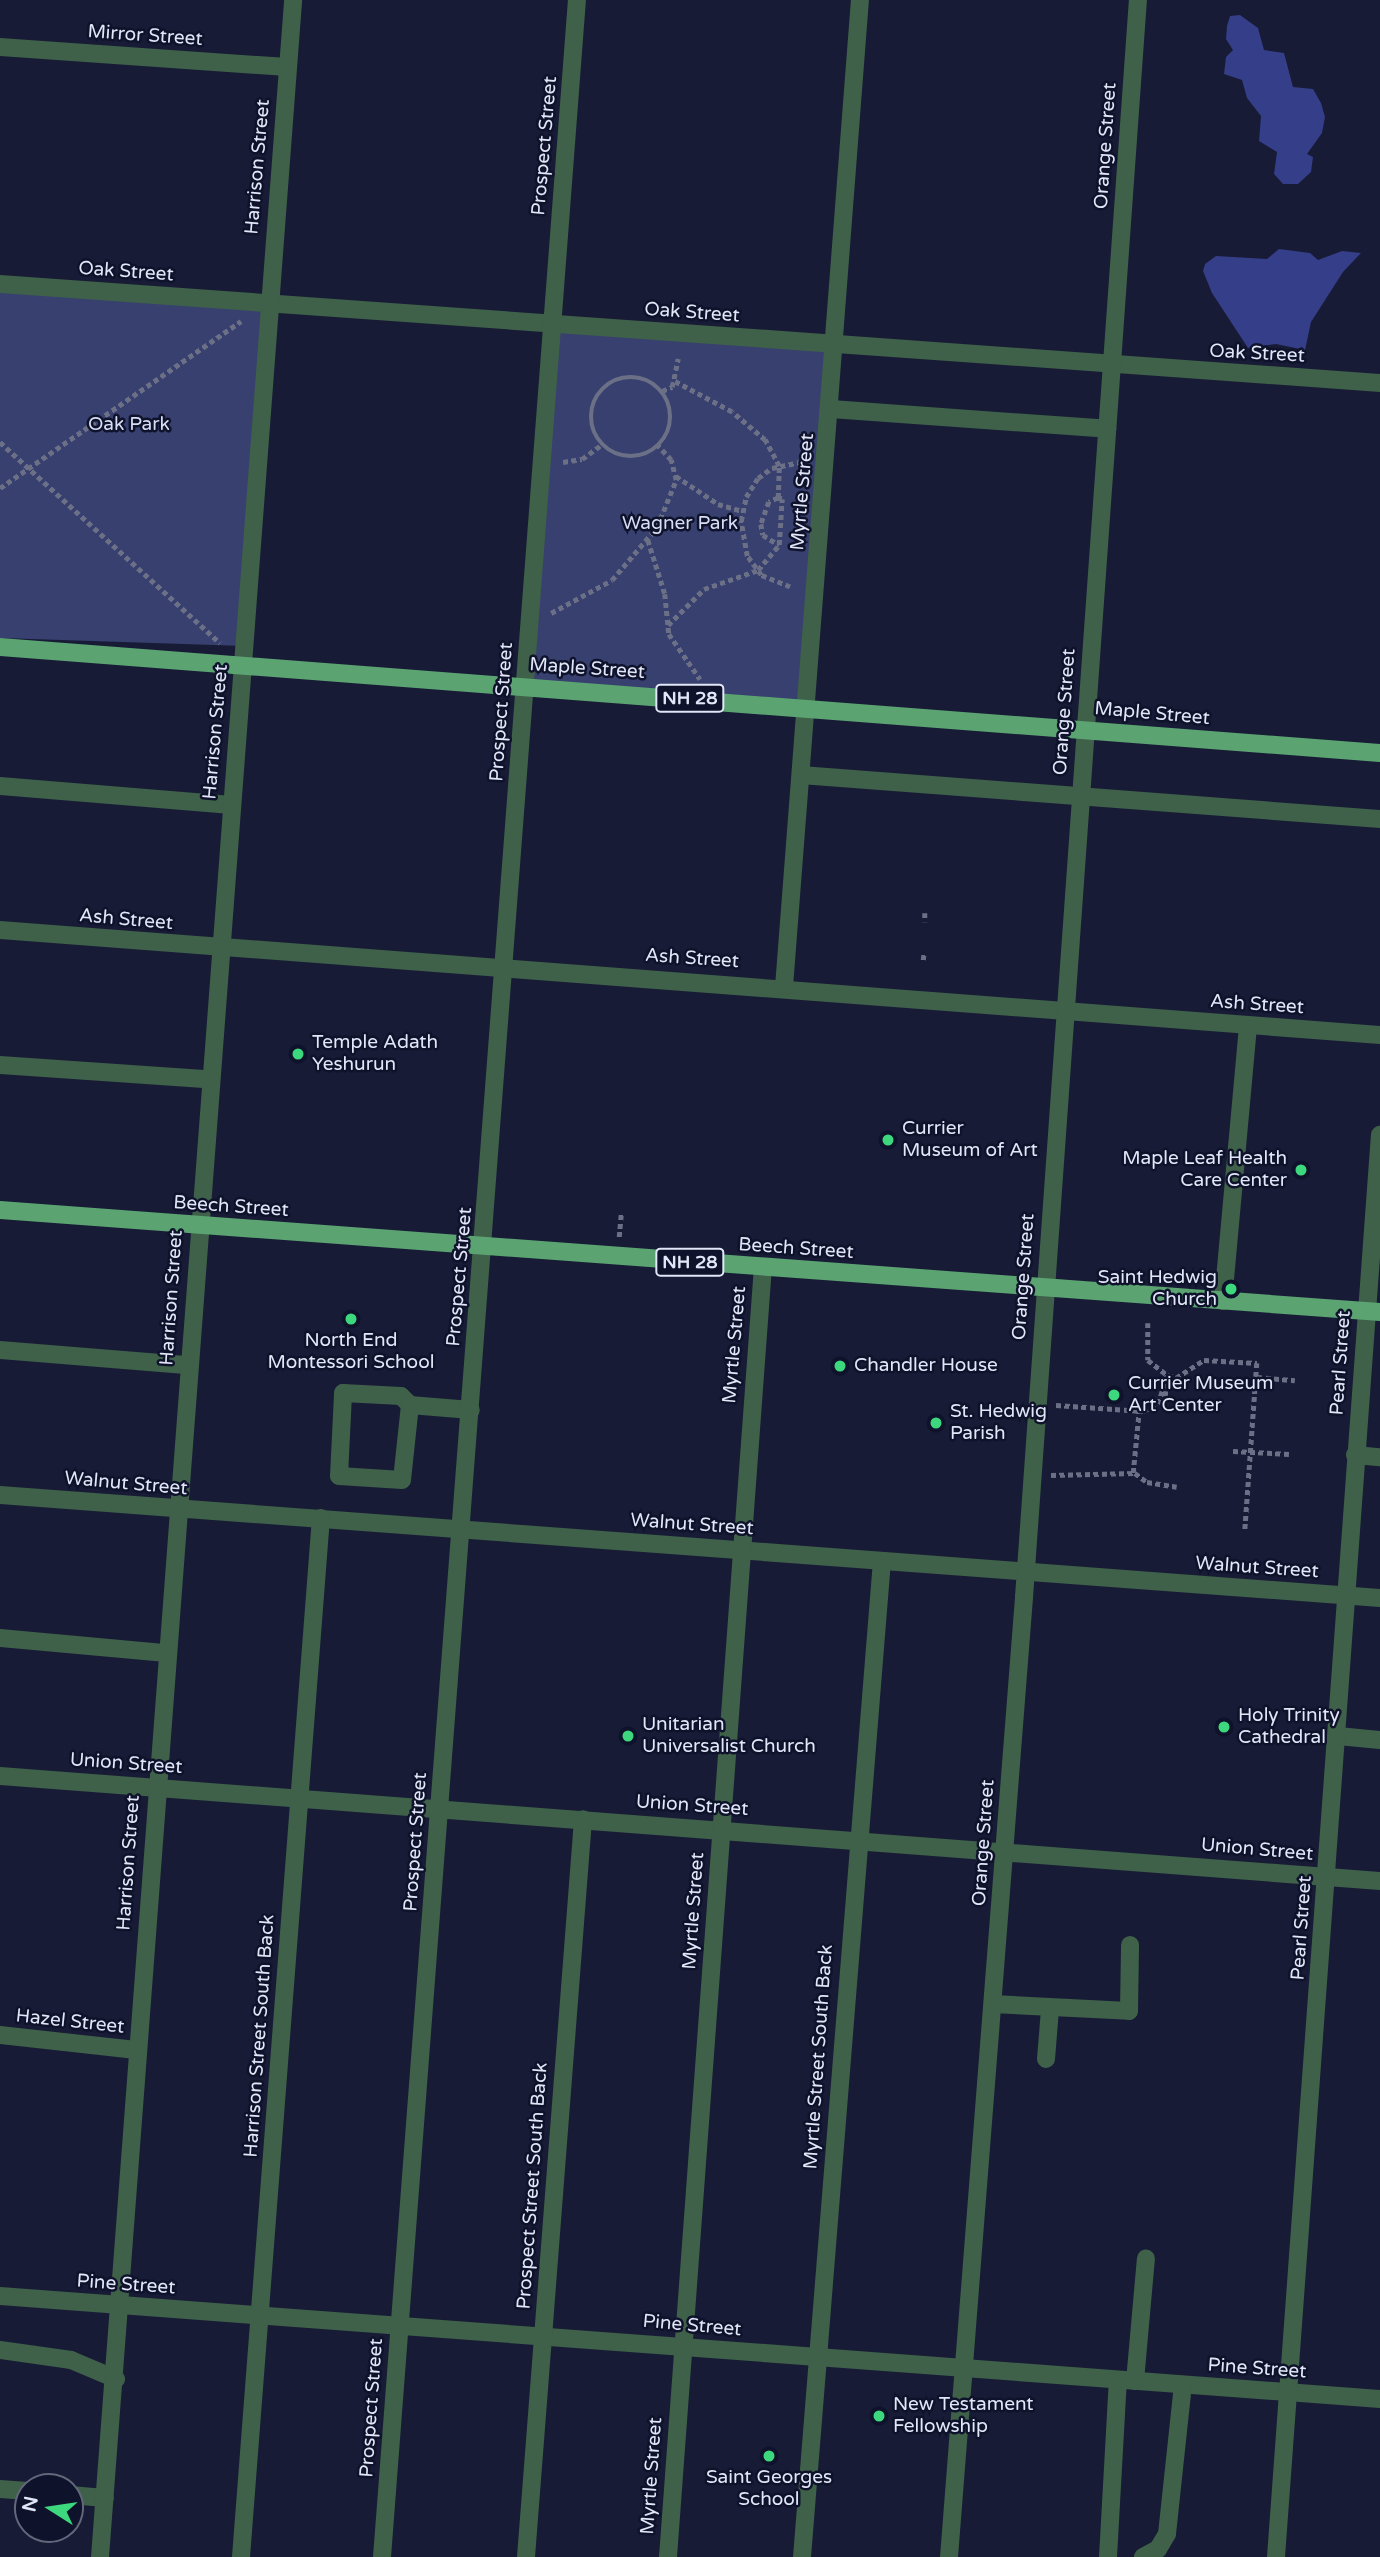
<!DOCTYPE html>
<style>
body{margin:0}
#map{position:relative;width:1380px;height:2557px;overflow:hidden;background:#171b35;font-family:"Varela Round",sans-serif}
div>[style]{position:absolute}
.green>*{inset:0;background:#37406e}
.forest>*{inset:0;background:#353e88}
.path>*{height:4.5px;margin-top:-2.25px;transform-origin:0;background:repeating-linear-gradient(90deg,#6c7087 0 5px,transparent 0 8.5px)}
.path>.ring{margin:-2.25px;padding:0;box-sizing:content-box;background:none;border:4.5px solid #6c7087;border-radius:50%}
.minor>*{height:18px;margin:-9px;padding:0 9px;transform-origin:9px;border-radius:9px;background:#3f6049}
.major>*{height:18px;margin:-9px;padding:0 9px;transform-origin:9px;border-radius:9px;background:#5ba472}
.dots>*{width:19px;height:19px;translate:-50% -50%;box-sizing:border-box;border:4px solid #0e122a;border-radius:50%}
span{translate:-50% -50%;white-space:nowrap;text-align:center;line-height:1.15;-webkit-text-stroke:5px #0e122a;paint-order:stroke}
.shield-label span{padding:2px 5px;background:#0e122a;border:2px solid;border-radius:5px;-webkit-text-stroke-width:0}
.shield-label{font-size:18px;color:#e1e6f8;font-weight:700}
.street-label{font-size:19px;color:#e1e6f8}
.park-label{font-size:19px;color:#d7ddf3}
.poi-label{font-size:19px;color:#e1e6f8}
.left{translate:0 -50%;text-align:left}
.right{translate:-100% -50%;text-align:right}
.north{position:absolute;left:14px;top:2473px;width:70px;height:70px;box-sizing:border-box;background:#0e122a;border:2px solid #62677c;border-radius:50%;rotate:282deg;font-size:19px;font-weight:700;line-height:28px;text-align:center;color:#e1e6f8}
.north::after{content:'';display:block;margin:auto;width:24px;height:32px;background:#3dd77e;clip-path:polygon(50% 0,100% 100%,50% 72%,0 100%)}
</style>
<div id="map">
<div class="green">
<i style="clip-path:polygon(0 284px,266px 304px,244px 646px,0 638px)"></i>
<i style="clip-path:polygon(552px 324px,836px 345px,806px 707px,525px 685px)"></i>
</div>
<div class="forest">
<i style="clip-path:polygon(1240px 15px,1258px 28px,1264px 50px,1284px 53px,1293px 87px,1313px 89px,1321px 103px,1325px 117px,1322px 133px,1307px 154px,1313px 157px,1311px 172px,1298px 184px,1283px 184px,1274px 174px,1277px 152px,1259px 141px,1261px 116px,1247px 98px,1242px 80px,1224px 74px,1226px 57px,1233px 50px,1226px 39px,1227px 26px,1230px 16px)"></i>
<i style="clip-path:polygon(1279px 249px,1310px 253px,1318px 260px,1342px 251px,1361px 253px,1343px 272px,1311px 322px,1305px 350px,1276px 344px,1248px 348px,1212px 293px,1203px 271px,1205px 264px,1216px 256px,1267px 259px)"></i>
</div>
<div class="path">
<i class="ring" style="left:591px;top:377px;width:75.5px;height:75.5px"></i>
<i style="left:662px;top:391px;width:11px;rotate:-22deg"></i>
<i style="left:672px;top:387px;width:29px;rotate:-78deg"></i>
<i style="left:0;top:442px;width:298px;rotate:42.4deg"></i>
<i style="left:563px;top:462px;width:19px;rotate:-9deg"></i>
<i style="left:582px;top:459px;width:24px;rotate:-36deg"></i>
<i style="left:676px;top:476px;width:50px;rotate:33.7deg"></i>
<i style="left:718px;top:504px;width:25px;rotate:16deg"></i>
<i style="left:0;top:488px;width:293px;rotate:-34.7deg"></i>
<i style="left:778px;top:498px;width:10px;rotate:156deg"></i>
<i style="left:769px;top:502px;width:23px;rotate:110deg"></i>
<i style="left:761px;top:524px;width:11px;rotate:80deg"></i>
<i style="left:763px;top:535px;width:19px;rotate:32deg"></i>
<i style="left:648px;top:540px;width:57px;rotate:72.5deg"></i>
<i style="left:665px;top:594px;width:40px;rotate:84.3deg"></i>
<i style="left:669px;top:634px;width:55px;rotate:55.4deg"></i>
<i style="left:790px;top:587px;width:31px;rotate:-158deg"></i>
<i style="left:761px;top:575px;width:24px;rotate:-126deg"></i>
<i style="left:747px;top:556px;width:36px;rotate:-100deg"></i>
<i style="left:741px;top:521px;width:25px;rotate:-78deg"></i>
<i style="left:746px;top:497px;width:22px;rotate:-58deg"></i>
<i style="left:758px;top:478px;width:17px;rotate:-36deg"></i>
<i style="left:772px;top:468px;width:30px;rotate:-12deg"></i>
<i style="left:551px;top:613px;width:69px;rotate:-28.4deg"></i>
<i style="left:612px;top:580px;width:70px;rotate:-49.7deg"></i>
<i style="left:657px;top:527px;width:51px;rotate:-68deg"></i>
<i style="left:676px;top:480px;width:21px;rotate:-104deg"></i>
<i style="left:671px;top:460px;width:21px;rotate:-133deg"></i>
<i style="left:668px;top:625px;width:51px;rotate:-45deg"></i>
<i style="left:704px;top:589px;width:57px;rotate:-19.4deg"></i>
<i style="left:758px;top:570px;width:33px;rotate:-50deg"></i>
<i style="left:779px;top:545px;width:46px;rotate:-86.3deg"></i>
<i style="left:782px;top:499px;width:4px;rotate:-166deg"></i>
<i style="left:778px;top:498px;width:32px;rotate:-88deg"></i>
<i style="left:779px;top:466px;width:30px;rotate:-118deg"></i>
<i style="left:765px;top:440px;width:43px;rotate:-139.7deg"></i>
<i style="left:732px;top:412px;width:66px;rotate:-151.9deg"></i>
<i style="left:925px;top:913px;width:9px;rotate:90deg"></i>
<i style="left:923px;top:960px;width:8px;rotate:-83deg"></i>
<i style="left:619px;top:1237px;width:25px;rotate:-85deg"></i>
<i style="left:1148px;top:1323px;width:37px;rotate:90deg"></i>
<i style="left:1148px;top:1360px;width:24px;rotate:38deg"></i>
<i style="left:1167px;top:1375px;width:9px;rotate:18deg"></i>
<i style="left:1176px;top:1378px;width:33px;rotate:-33deg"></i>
<i style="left:1204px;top:1360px;width:53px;rotate:3.2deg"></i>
<i style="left:1257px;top:1363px;width:167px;rotate:94.1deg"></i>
<i style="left:1257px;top:1377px;width:38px;rotate:5deg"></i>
<i style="left:1163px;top:1393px;width:8px;rotate:7deg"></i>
<i style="left:1056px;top:1405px;width:87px;rotate:3.9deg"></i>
<i style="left:1143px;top:1411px;width:17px;rotate:-25deg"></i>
<i style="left:1158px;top:1404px;width:30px;rotate:-73deg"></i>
<i style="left:1233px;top:1451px;width:56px;rotate:3.1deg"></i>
<i style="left:1133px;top:1473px;width:62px;rotate:-84.5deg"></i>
<i style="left:1051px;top:1475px;width:84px;rotate:-1.4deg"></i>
<i style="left:1135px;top:1473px;width:15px;rotate:37deg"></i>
<i style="left:1147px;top:1482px;width:30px;rotate:9deg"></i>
</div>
<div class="minor">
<i style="left:0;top:47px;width:288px;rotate:4deg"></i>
<i style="left:0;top:284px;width:1384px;rotate:4.1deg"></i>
<i style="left:831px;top:409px;width:277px;rotate:4.1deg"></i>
<i style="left:801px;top:775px;width:581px;rotate:4.35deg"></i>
<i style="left:0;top:786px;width:232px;rotate:4.7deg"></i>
<i style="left:0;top:930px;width:1384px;rotate:4.35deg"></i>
<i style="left:784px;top:987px;width:990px;rotate:-85.6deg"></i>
<i style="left:0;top:1065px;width:208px;rotate:3.9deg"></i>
<i style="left:1223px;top:1301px;width:277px;rotate:-84.8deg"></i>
<i style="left:0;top:1350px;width:189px;rotate:4.6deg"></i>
<i style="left:410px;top:1405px;width:75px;rotate:96.1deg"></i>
<i style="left:402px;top:1480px;width:63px;rotate:-176.4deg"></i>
<i style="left:339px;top:1476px;width:83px;rotate:-87.2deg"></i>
<i style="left:343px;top:1393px;width:58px;rotate:3deg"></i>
<i style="left:401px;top:1396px;width:13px;rotate:45deg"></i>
<i style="left:410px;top:1405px;width:61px;rotate:4.7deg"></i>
<i style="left:1355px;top:1455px;width:25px;rotate:5deg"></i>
<i style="left:0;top:1495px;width:1384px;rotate:4.27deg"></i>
<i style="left:0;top:1638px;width:167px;rotate:5.2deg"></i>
<i style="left:1338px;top:1736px;width:42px;rotate:5.4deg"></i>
<i style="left:0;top:1776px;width:1384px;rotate:4.35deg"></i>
<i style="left:993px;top:2004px;width:136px;rotate:2.9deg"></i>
<i style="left:1129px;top:2011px;width:66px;rotate:-89.1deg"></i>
<i style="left:0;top:2035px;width:137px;rotate:6.3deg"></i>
<i style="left:1046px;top:2059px;width:50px;rotate:-85.4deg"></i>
<i style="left:0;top:2296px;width:1384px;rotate:4.27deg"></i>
<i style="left:0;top:2350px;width:72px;rotate:8deg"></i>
<i style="left:71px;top:2360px;width:49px;rotate:22.9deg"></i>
<i style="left:1135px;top:2381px;width:123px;rotate:-84.9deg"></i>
<i style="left:0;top:2489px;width:28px;rotate:4deg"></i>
<i style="left:70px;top:2495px;width:35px;rotate:5deg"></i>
<i style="left:100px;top:2557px;width:2564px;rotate:-85.68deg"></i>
<i style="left:241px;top:2557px;width:1042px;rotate:-85.6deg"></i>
<i style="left:382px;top:2557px;width:2564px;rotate:-85.64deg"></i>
<i style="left:526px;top:2557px;width:740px;rotate:-85.58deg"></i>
<i style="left:668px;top:2557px;width:1293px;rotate:-85.79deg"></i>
<i style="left:802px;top:2557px;width:999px;rotate:-85.41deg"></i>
<i style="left:949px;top:2557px;width:963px;rotate:-85.53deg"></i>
<i style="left:1024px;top:1597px;width:1601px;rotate:-85.92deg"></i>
<i style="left:1108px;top:2557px;width:177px;rotate:-86.8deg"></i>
<i style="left:1143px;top:2557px;width:17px;rotate:-28deg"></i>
<i style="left:1158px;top:2549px;width:17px;rotate:-59deg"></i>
<i style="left:1167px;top:2534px;width:150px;rotate:-83.9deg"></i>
<i style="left:1276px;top:2557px;width:1426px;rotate:-85.82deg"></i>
</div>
<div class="major">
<i style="left:0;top:647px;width:1384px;rotate:4.39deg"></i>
<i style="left:0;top:1210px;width:1384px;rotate:4.23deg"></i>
</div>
<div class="dots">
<i style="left:298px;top:1054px;background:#3dd77e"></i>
<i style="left:888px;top:1140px;background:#3dd77e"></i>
<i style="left:1301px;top:1170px;background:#3dd77e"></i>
<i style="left:1231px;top:1289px;background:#3dd77e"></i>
<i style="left:351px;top:1319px;background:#3dd77e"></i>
<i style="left:840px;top:1366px;background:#3dd77e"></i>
<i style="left:1114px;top:1395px;background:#3dd77e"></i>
<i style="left:936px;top:1423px;background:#3dd77e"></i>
<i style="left:1224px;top:1727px;background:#3dd77e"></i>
<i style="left:628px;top:1736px;background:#3dd77e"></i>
<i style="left:879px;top:2416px;background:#3dd77e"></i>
<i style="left:769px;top:2456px;background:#3dd77e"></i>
</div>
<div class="shield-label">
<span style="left:690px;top:698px">NH 28</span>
<span style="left:690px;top:1262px">NH 28</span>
</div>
<div class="street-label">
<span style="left:145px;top:36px;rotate:4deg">Mirror Street</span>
<span style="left:545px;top:146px;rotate:-85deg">Prospect Street</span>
<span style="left:1106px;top:146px;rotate:-86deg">Orange Street</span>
<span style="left:258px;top:167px;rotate:-85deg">Harrison Street</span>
<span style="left:126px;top:272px;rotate:4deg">Oak Street</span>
<span style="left:692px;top:313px;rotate:4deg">Oak Street</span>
<span style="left:1257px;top:354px;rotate:3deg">Oak Street</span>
<span style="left:803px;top:492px;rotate:-85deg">Myrtle Street</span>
<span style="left:587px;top:669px;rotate:4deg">Maple Street</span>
<span style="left:502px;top:712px;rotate:-86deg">Prospect Street</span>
<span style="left:1065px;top:712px;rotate:-86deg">Orange Street</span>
<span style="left:1152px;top:714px;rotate:5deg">Maple Street</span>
<span style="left:216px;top:732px;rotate:-85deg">Harrison Street</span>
<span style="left:126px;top:920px;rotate:5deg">Ash Street</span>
<span style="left:692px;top:959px;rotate:4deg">Ash Street</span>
<span style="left:1257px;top:1005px;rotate:4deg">Ash Street</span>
<span style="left:231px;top:1207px;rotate:4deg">Beech Street</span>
<span style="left:796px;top:1249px;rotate:4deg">Beech Street</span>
<span style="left:460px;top:1277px;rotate:-85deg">Prospect Street</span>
<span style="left:1024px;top:1277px;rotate:-86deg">Orange Street</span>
<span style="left:172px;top:1298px;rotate:-86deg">Harrison Street</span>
<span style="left:735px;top:1345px;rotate:-85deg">Myrtle Street</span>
<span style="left:1341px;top:1363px;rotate:-86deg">Pearl Street</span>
<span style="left:126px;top:1484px;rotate:5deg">Walnut Street</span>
<span style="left:692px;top:1525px;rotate:4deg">Walnut Street</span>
<span style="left:1257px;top:1568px;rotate:4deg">Walnut Street</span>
<span style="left:126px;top:1764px;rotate:4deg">Union Street</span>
<span style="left:692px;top:1806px;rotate:4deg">Union Street</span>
<span style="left:416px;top:1842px;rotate:-86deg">Prospect Street</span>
<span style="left:984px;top:1843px;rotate:-86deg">Orange Street</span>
<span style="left:1257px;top:1850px;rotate:5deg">Union Street</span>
<span style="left:129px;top:1863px;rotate:-86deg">Harrison Street</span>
<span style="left:694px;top:1911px;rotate:-86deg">Myrtle Street</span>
<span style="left:1302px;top:1928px;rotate:-86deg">Pearl Street</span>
<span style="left:70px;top:2022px;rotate:6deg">Hazel Street</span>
<span style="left:260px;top:2036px;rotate:-86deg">Harrison Street South Back</span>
<span style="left:819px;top:2057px;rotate:-86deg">Myrtle Street South Back</span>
<span style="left:533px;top:2186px;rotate:-86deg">Prospect Street South Back</span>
<span style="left:126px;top:2285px;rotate:4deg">Pine Street</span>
<span style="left:692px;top:2326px;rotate:5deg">Pine Street</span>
<span style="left:1257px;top:2369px;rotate:4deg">Pine Street</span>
<span style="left:372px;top:2408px;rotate:-86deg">Prospect Street</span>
<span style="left:652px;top:2476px;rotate:-86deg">Myrtle Street</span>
</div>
<div class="park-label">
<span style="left:129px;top:425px">Oak Park</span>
<span style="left:680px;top:524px">Wagner Park</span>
</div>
<div class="poi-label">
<span class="left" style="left:312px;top:1054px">Temple Adath<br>Yeshurun</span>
<span class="left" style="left:902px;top:1140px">Currier<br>Museum of Art</span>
<span class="right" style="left:1287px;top:1170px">Maple Leaf Health<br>Care Center</span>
<span class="right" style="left:1217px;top:1289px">Saint Hedwig<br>Church</span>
<span style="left:351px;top:1352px">North End<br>Montessori School</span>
<span class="left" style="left:854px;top:1366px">Chandler House</span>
<span class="left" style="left:1128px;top:1395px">Currier Museum<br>Art Center</span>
<span class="left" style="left:950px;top:1423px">St. Hedwig<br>Parish</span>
<span class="left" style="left:1238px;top:1727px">Holy Trinity<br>Cathedral</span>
<span class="left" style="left:642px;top:1736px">Unitarian<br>Universalist Church</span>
<span class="left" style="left:893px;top:2416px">New Testament<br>Fellowship</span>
<span style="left:769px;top:2489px">Saint Georges<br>School</span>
</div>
<div class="north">N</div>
</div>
